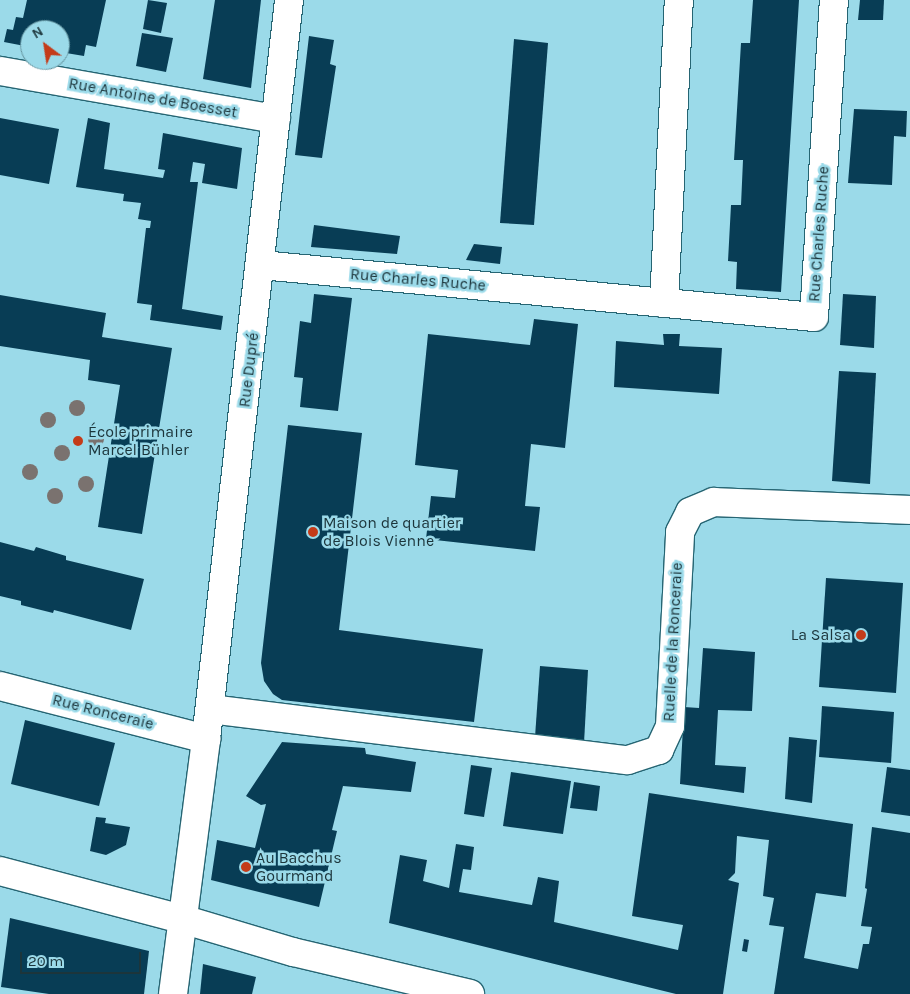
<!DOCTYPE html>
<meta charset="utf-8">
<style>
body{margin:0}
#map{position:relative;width:910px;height:994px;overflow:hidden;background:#9bdae9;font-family:Karla,sans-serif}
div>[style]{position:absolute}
.building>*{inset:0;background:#083d55}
.roads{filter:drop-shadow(1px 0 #266573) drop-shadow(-1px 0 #266573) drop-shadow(0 1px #266573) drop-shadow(0 -1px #266573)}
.minor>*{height:28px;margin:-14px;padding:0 14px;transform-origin:14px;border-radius:14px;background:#fff}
.major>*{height:28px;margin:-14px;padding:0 14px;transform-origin:14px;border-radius:14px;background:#fff}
.trees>*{width:16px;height:16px;margin:-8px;border-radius:50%;background:#7a726f}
.dots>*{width:14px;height:14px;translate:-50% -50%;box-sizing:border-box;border:2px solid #9bdae9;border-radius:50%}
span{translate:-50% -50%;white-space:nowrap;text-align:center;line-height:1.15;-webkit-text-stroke:5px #9bdae9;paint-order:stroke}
.street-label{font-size:16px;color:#1c353b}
.poi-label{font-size:16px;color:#1c353b}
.left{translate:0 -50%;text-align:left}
.right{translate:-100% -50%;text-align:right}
.north{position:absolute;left:20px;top:20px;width:50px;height:50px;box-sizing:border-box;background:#9bdae9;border:1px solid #6898a3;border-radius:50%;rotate:329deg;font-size:14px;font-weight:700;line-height:20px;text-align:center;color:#1c353b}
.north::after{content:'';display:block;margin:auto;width:18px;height:22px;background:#c43b19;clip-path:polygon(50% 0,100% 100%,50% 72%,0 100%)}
.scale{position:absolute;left:20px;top:952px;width:121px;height:22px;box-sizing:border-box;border:2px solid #1c353b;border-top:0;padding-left:6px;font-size:15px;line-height:18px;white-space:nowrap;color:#1c353b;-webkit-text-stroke:4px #9bdae9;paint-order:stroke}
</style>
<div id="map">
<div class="building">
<i style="clip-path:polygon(27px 0,106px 0,96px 47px,86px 45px,84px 56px,60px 52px,60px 30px,30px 30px,30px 47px,4px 42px,7px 29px,13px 30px,16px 17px,23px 18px)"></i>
<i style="clip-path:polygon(148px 0,167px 3px,161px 33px,143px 29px)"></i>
<i style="clip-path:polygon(215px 0,261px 0,251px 88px,203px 79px)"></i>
<i style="clip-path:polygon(753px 0,799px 0,781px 292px,736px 289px,737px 262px,728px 261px,731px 205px,741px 205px,743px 160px,734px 160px,741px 43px,750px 43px)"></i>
<i style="clip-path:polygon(860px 0,884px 0,883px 20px,858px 20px)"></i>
<i style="clip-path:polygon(142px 33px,173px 38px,166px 72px,136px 66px)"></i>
<i style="clip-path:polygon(309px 36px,334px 40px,330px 64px,336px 66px,322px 158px,295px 155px)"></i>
<i style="clip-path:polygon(514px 39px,548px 43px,534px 225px,500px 223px)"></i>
<i style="clip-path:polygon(854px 109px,907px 111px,906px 137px,894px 136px,892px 185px,848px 183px)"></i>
<i style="clip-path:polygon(0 118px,59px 129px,49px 184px,0 175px)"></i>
<i style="clip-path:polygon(88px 118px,110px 123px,104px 169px,163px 178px,165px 170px,158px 169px,163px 133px,242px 148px,237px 189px,202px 183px,205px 164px,193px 162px,190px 182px,198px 182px,182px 309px,223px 316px,221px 330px,150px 320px,152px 305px,137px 303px,146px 228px,150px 228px,151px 221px,138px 219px,141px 203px,123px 201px,124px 194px,76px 187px)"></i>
<i style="clip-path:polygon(314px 225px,400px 236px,397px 254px,311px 247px)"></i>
<i style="clip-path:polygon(474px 244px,502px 247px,500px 264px,466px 260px)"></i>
<i style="clip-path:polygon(314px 294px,352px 298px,338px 411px,300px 407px,303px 378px,294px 377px,300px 321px,311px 323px)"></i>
<i style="clip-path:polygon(843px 294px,876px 296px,874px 348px,840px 345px)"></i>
<i style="clip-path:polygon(0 295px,106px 313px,102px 337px,172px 348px,142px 534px,98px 527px,120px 385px,88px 380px,90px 360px,0 346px)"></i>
<i style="clip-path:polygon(534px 319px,578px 324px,565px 448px,531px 444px,525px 506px,540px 507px,535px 551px,426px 539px,431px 496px,455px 498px,458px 470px,415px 465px,428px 334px,530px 345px)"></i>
<i style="clip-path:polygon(663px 334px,680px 334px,679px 346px,722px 348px,719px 394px,614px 387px,616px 341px,664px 345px)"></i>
<i style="clip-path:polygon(839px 371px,876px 373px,870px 484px,832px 481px)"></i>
<i style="clip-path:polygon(288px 425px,362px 433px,339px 630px,483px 649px,474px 722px,282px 700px,273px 694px,264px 681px,261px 663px)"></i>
<i style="clip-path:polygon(0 542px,34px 551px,36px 547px,66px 556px,66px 560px,144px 579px,131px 630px,54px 610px,53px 613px,21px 605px,21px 601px,0 596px)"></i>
<i style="clip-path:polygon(826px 578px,903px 583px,896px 693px,819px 687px)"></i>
<i style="clip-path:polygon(703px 648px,755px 652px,752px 711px,718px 710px,715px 765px,746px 767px,744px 793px,680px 784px,684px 707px,699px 708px)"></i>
<i style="clip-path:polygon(540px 666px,588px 670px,584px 743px,535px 737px)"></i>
<i style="clip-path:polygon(822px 706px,894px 712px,891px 763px,819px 757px)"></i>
<i style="clip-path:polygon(25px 720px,115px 743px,99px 806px,11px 784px)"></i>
<i style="clip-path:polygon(789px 737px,817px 740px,812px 803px,785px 799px)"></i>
<i style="clip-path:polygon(282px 742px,365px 748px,366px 754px,416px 762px,411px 792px,343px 786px,332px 830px,337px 831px,319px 907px,211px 880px,217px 840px,255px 848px,266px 804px,261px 805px,246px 796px)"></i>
<i style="clip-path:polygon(471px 765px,492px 768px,484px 817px,464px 814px)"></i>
<i style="clip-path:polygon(887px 767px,910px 770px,910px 816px,881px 812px)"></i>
<i style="clip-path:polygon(511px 772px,571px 781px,563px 834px,503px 826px)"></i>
<i style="clip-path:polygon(574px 782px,600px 786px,597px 811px,570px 808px)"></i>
<i style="clip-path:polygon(649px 793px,853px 824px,846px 897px,816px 893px,804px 958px,858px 969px,863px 944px,869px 944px,872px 927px,861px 926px,867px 889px,865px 888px,872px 827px,910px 833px,910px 994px,774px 994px,784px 927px,769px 925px,774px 898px,763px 896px,769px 840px,737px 836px,735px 873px,728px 880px,739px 883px,723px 994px,676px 994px,389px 923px,400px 855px,427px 860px,423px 881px,449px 888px,456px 844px,474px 847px,471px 870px,463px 869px,459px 892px,532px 905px,538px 877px,559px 881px,554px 922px,678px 950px,683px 925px,632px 916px)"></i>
<i style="clip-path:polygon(96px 817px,106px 818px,105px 823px,130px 827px,126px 845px,106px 855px,90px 851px)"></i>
<i style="clip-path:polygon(10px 918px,149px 951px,144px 994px,49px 994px,1px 987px)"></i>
<i style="clip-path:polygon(744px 939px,749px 940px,747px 952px,742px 951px)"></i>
<i style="clip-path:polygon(203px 964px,256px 977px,252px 994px,200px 994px)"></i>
</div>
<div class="roads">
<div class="minor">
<i style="left:0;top:71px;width:280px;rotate:9.9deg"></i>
<i style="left:261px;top:265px;width:555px;rotate:5.37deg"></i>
<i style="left:814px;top:317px;width:318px;rotate:-86.4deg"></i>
<i style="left:664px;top:303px;width:303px;rotate:-87.2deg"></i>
<i style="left:0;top:686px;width:213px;rotate:14.4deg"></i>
<i style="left:210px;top:709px;width:421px;rotate:7deg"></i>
<i style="left:628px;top:760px;width:33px;rotate:-18deg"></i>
<i style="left:659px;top:750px;width:26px;rotate:-65deg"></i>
<i style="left:670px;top:726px;width:194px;rotate:-87deg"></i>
<i style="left:680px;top:532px;width:22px;rotate:-63deg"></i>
<i style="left:690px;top:512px;width:26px;rotate:-23deg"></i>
<i style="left:714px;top:502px;width:196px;rotate:2.3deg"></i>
<i style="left:0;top:871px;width:188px;rotate:14.8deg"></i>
<i style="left:173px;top:994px;width:257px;rotate:-82.6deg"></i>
<i style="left:206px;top:739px;width:744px;rotate:-83.59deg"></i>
</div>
<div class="major">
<i style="left:182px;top:919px;width:116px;rotate:16.6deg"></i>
<i style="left:293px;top:952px;width:182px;rotate:13.3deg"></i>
</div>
</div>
<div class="trees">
<i style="left:77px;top:408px"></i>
<i style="left:48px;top:420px"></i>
<i style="left:96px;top:439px"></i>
<i style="left:62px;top:453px"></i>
<i style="left:30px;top:472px"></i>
<i style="left:86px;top:484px"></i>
<i style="left:55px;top:496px"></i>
</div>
<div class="dots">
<i style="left:78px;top:441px;background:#c43b19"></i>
<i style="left:313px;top:532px;background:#c43b19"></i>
<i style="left:861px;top:635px;background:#c43b19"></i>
<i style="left:246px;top:867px;background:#c43b19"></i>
</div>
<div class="street-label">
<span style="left:153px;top:98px;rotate:10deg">Rue Antoine de Boesset</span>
<span style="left:819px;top:234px;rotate:-86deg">Rue Charles Ruche</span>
<span style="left:418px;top:280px;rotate:5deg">Rue Charles Ruche</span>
<span style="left:249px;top:370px;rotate:-83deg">Rue Dupré</span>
<span style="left:673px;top:642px;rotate:-87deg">Ruelle de la Ronceraie</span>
<span style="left:103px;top:712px;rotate:14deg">Rue Ronceraie</span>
</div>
<div class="poi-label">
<span class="left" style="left:88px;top:441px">École primaire<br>Marcel Bühler</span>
<span class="left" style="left:323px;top:532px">Maison de quartier<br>de Blois Vienne</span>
<span class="right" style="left:851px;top:635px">La Salsa</span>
<span class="left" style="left:256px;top:867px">Au Bacchus<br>Gourmand</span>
</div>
<div class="north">N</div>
<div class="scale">20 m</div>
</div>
